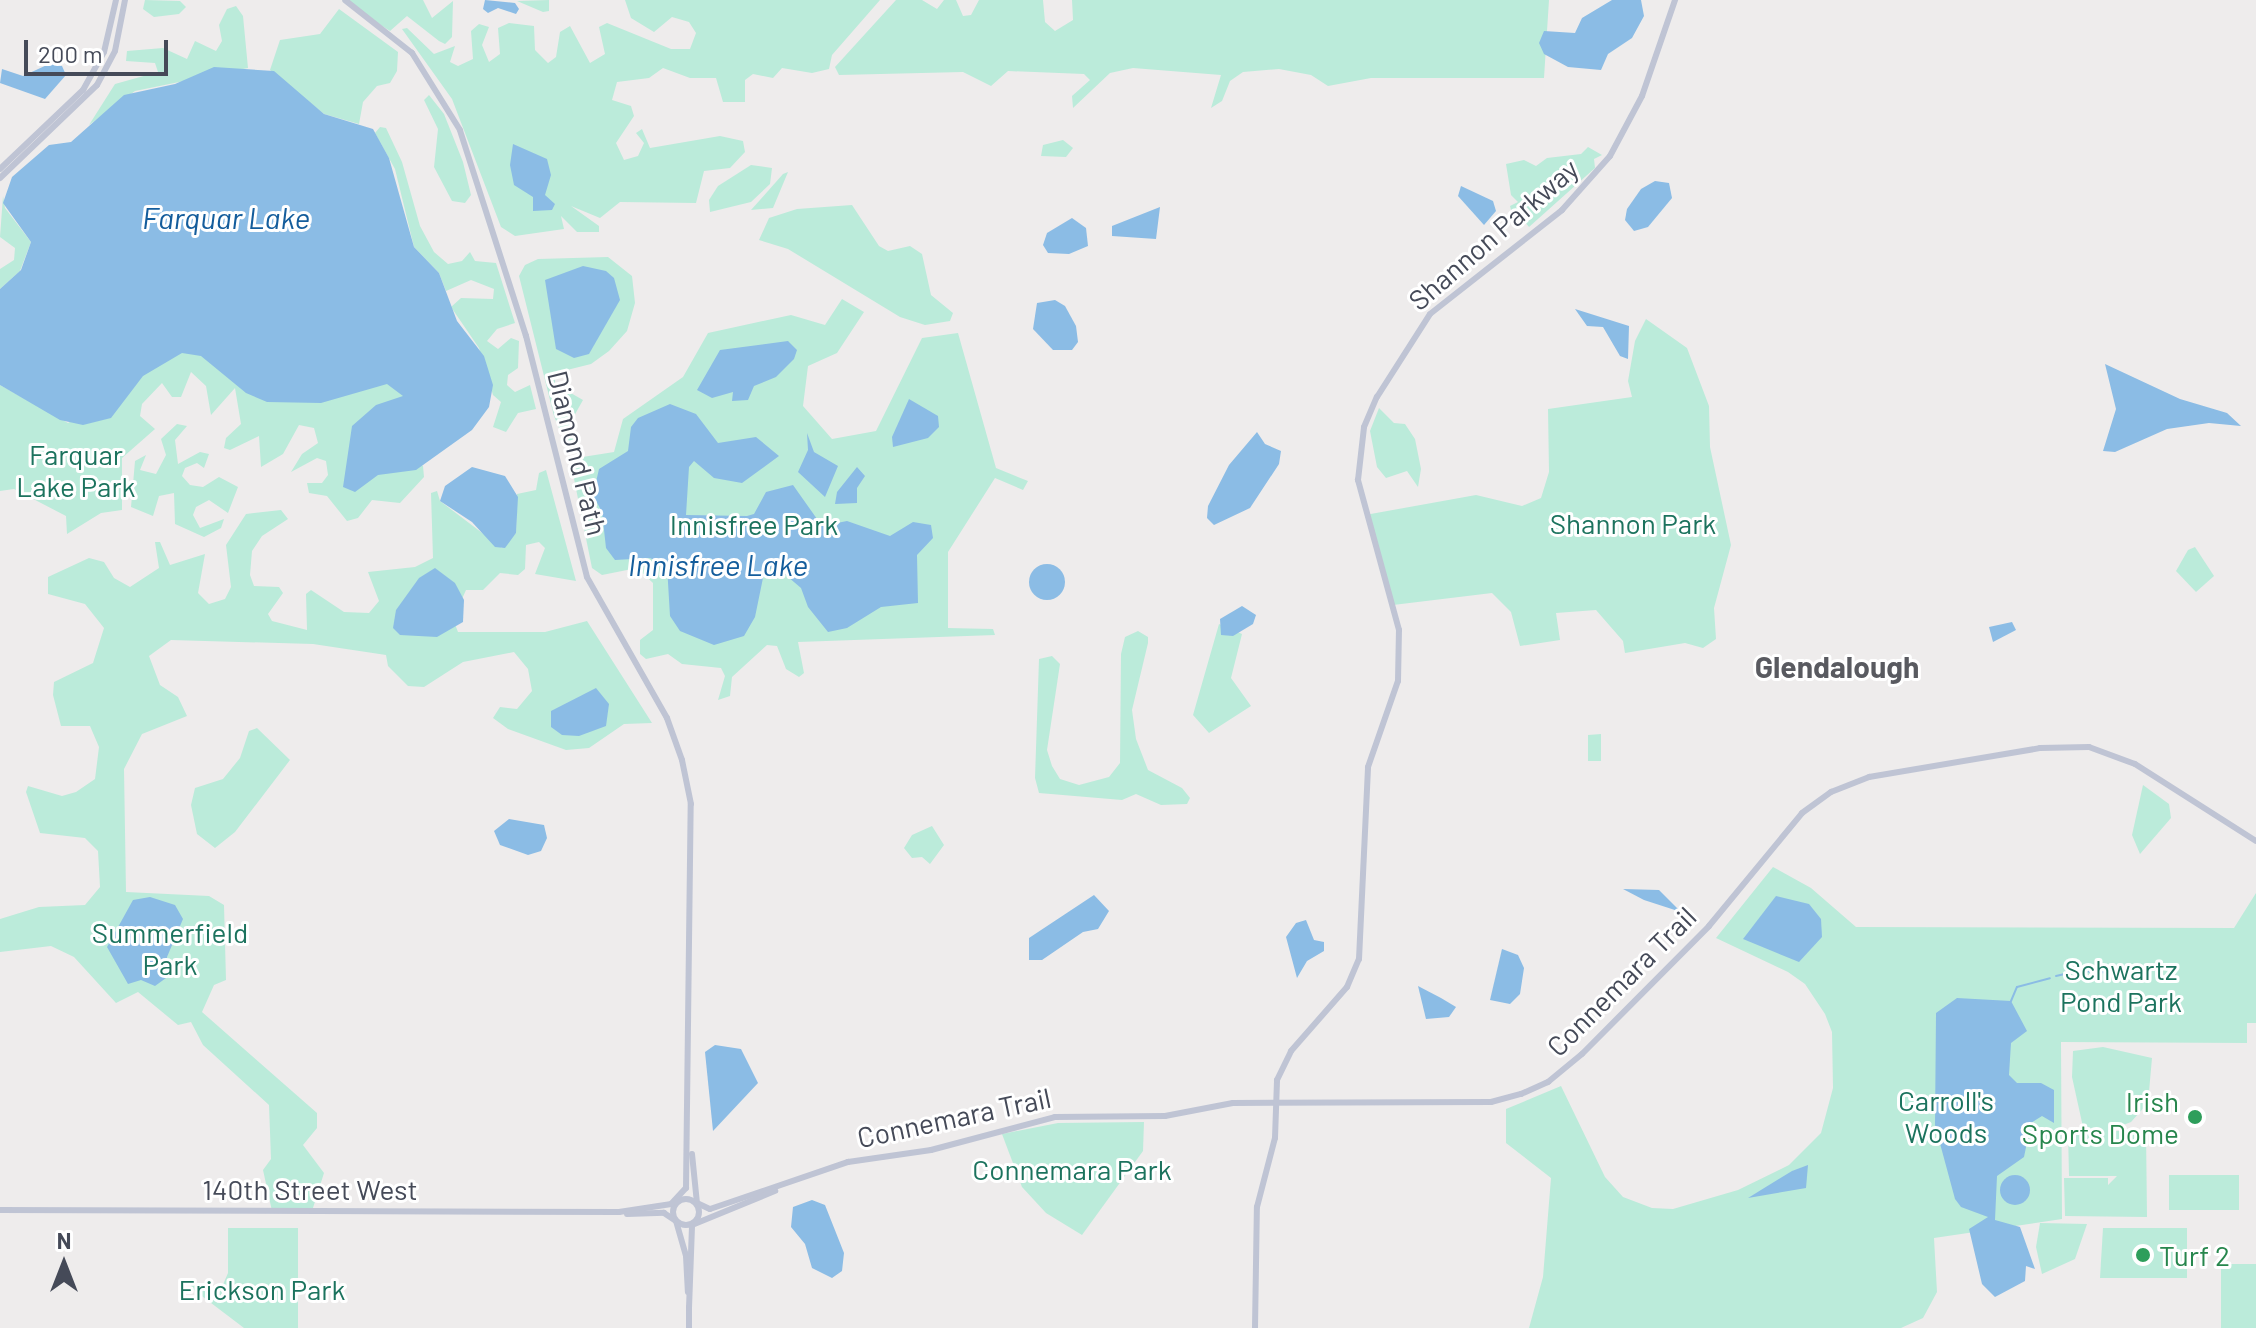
<!DOCTYPE html>
<style>
body{margin:0}
#map{position:relative;width:2256px;height:1328px;overflow:hidden;background:#eeecec;font-family:Barlow,sans-serif}
div>[style]{position:absolute}
.green>*{inset:0;background:#bbebda}
.water>*{inset:0;background:#8bbce5}
.round{border-radius:50%}
.stream>*{height:2px;margin:-1px;padding:0 1px;transform-origin:1px;border-radius:1px;background:#8bbce5}
.secondary>*{height:6px;margin:-3px;padding:0 3px;transform-origin:3px;border-radius:3px;background:#bfc4d4}
.secondary>.ring{margin:-3px;padding:0;box-sizing:content-box;background:none;border:6px solid #bfc4d4;border-radius:50%}
.dots>*{width:22px;height:22px;translate:-50% -50%;box-sizing:border-box;border:4px solid #fff;border-radius:50%}
span{translate:-50% -50%;white-space:nowrap;text-align:center;line-height:1.15;-webkit-text-stroke:6px #fff;paint-order:stroke}
.street-label{font-size:28px;color:#454a58}
.park-label{font-size:28px;color:#1c735e}
.leisure-label{font-size:28px;color:#27864d}
.right{translate:-100% -50%;text-align:right}
.left{translate:0 -50%;text-align:left}
.water-label{font-size:30px;color:#145d9c;font-style:italic}
.neighbourhood-label{font-size:30px;color:#595a60;font-weight:700}
.north{position:absolute;left:24px;top:1224px;width:80px;height:80px;-webkit-text-stroke:6px #fff;paint-order:stroke;rotate:0deg;font-size:22px;font-weight:700;line-height:32px;text-align:center;color:#454a58}
.north::after{content:'';display:block;margin:auto;width:28px;height:36px;background:#454a58;clip-path:polygon(50% 0,100% 100%,50% 72%,0 100%)}
.scale{position:absolute;left:24px;top:40px;width:144px;height:36px;box-sizing:border-box;border:4px solid #454a58;border-top:0;padding-left:10px;font-size:24px;line-height:28px;white-space:nowrap;color:#454a58;-webkit-text-stroke:6px #fff;paint-order:stroke}
</style>
<div id="map">
<div class="green">
<i style="clip-path:polygon(145px 0,180px 1px,186px 7px,179px 14px,154px 17px,143px 9px)"></i>
<i style="clip-path:polygon(342px 0,423px 0,432px 18px,453px 1px,452px 37px,445px 44px,439px 41px,407px 16px,390px 31px)"></i>
<i style="clip-path:polygon(549px 0,549px 11px,543px 12px,517px 1px)"></i>
<i style="clip-path:polygon(625px 0,880px 0,832px 55px,829px 69px,812px 73px,782px 68px,773px 78px,753px 74px,745px 80px,745px 102px,723px 102px,716px 78px,690px 78px,663px 68px,649px 78px,617px 82px,612px 100px,631px 106px,634px 116px,616px 143px,624px 160px,638px 156px,644px 143px,636px 133px,642px 129px,650px 148px,720px 136px,743px 141px,745px 152px,730px 168px,704px 171px,696px 203px,620px 202px,600px 218px,571px 206px,599px 226px,599px 232px,577px 232px,561px 216px,564px 229px,515px 236px,501px 227px,452px 99px,402px 29px,407px 28px,434px 54px,455px 46px,450px 62px,458px 66px,473px 59px,471px 31px,479px 24px,489px 27px,482px 45px,489px 62px,500px 54px,498px 28px,509px 23px,534px 26px,535px 50px,548px 63px,556px 57px,560px 32px,570px 26px,590px 63px,605px 54px,599px 27px,607px 23px,671px 49px,690px 49px,696px 33px,689px 22px,672px 17px,654px 32px,631px 18px)"></i>
<i style="clip-path:polygon(896px 0,922px 0,937px 9px,944px 0,956px 0,963px 16px,971px 15px,979px 0,1043px 0,1045px 22px,1055px 31px,1073px 20px,1072px 0,1549px 0,1544px 78px,1371px 78px,1328px 86px,1311px 75px,1279px 69px,1243px 72px,1230px 81px,1222px 101px,1211px 108px,1221px 75px,1133px 68px,1110px 73px,1073px 108px,1072px 96px,1090px 80px,1084px 74px,1008px 71px,991px 86px,963px 72px,839px 75px,835px 67px)"></i>
<i style="clip-path:polygon(236px 6px,243px 16px,248px 68px,135px 91px,89px 125px,115px 84px,158px 72px,155px 63px,126px 61px,127px 51px,163px 48px,187px 59px,195px 41px,216px 51px,222px 41px,219px 25px,227px 9px)"></i>
<i style="clip-path:polygon(339px 9px,398px 52px,397px 71px,390px 83px,377px 86px,363px 102px,359px 124px,324px 114px,270px 70px,280px 40px,320px 34px)"></i>
<i style="clip-path:polygon(429px 95px,444px 114px,463px 162px,471px 195px,465px 203px,452px 201px,434px 167px,438px 129px,424px 100px)"></i>
<i style="clip-path:polygon(380px 127px,386px 128px,402px 162px,420px 226px,434px 252px,448px 264px,462px 261px,470px 252px,475px 261px,496px 263px,515px 323px,497px 329px,487px 341px,498px 349px,511px 338px,519px 341px,518px 368px,508px 375px,507px 385px,515px 392px,530px 385px,536px 409px,518px 413px,506px 432px,493px 427px,501px 402px,493px 395px,479px 348px,451px 307px,461px 298px,493px 299px,494px 289px,471px 280px,446px 291px,439px 273px,414px 247px,395px 169px,375px 133px)"></i>
<i style="clip-path:polygon(1063px 140px,1073px 148px,1066px 157px,1041px 156px,1043px 145px)"></i>
<i style="clip-path:polygon(1588px 147px,1602px 155px,1594px 159px,1595px 168px,1529px 227px,1520px 216px,1513px 217px,1510px 206px,1518px 202px,1511px 195px,1506px 164px,1524px 160px,1536px 166px,1547px 158px,1581px 154px)"></i>
<i style="clip-path:polygon(751px 165px,772px 168px,770px 184px,751px 202px,710px 212px,709px 200px,718px 186px)"></i>
<i style="clip-path:polygon(788px 172px,773px 208px,751px 210px,783px 174px)"></i>
<i style="clip-path:polygon(3px 196px,5px 208px,31px 242px,20px 271px,0 289px,0 269px,14px 260px,15px 248px,0 237px)"></i>
<i style="clip-path:polygon(852px 205px,879px 246px,888px 251px,910px 246px,922px 254px,931px 295px,953px 313px,950px 321px,925px 325px,900px 317px,788px 249px,759px 240px,769px 218px,797px 209px)"></i>
<i style="clip-path:polygon(608px 257px,632px 276px,635px 303px,627px 331px,609px 351px,591px 364px,555px 373px,555px 384px,583px 400px,569px 425px,576px 444px,567px 447px,554px 416px,519px 276px,525px 265px,538px 259px)"></i>
<i style="clip-path:polygon(842px 299px,864px 312px,837px 353px,808px 366px,803px 406px,832px 439px,876px 431px,922px 338px,958px 333px,996px 468px,1028px 481px,1023px 490px,995px 478px,948px 552px,948px 628px,993px 629px,995px 635px,798px 642px,804px 673px,799px 677px,786px 669px,777px 646px,767px 645px,732px 677px,730px 696px,718px 700px,725px 676px,721px 668px,682px 664px,668px 654px,646px 659px,640px 654px,640px 640px,653px 630px,653px 583px,637px 568px,602px 575px,592px 568px,570px 459px,614px 452px,623px 419px,683px 377px,708px 333px,791px 315px,825px 325px)"></i>
<i style="clip-path:polygon(1646px 319px,1687px 348px,1709px 406px,1710px 447px,1731px 545px,1714px 608px,1716px 639px,1703px 648px,1685px 643px,1625px 653px,1623px 641px,1596px 610px,1556px 613px,1560px 640px,1520px 646px,1511px 612px,1492px 593px,1393px 605px,1365px 515px,1476px 495px,1522px 506px,1541px 498px,1549px 472px,1548px 409px,1632px 397px,1628px 381px,1635px 341px)"></i>
<i style="clip-path:polygon(178px 350px,409px 379px,403px 454px,423px 466px,424px 477px,400px 503px,372px 500px,358px 518px,347px 521px,327px 496px,309px 493px,307px 483px,322px 483px,328px 475px,326px 461px,317px 458px,291px 472px,302px 454px,318px 443px,314px 428px,299px 425px,283px 454px,261px 467px,259px 436px,230px 450px,224px 448px,226px 438px,241px 424px,235px 388px,211px 415px,206px 386px,191px 372px,181px 397px,172px 397px,162px 383px,142px 404px,140px 416px,155px 429px,122px 458px,122px 510px,101px 513px,67px 534px,66px 516px,14px 489px,0 491px,0 385px,68px 423px)"></i>
<i style="clip-path:polygon(1379px 408px,1394px 423px,1405px 424px,1415px 439px,1421px 469px,1418px 487px,1407px 471px,1386px 478px,1377px 467px,1370px 431px)"></i>
<i style="clip-path:polygon(177px 424px,187px 426px,175px 440px,178px 464px,200px 452px,209px 454px,204px 468px,197px 463px,185px 468px,182px 476px,190px 485px,203px 487px,219px 477px,238px 487px,228px 513px,209px 500px,196px 507px,193px 515px,200px 528px,224px 519px,221px 528px,204px 537px,175px 524px,174px 493px,159px 496px,153px 516px,131px 507px,135px 461px,146px 455px,140px 470px,156px 474px,166px 455px,161px 439px)"></i>
<i style="clip-path:polygon(546px 470px,576px 581px,535px 574px,545px 548px,539px 542px,526px 545px,525px 569px,518px 575px,500px 573px,483px 590px,466px 590px,453px 619px,458px 632px,545px 632px,587px 621px,652px 723px,624px 724px,589px 748px,566px 750px,508px 729px,493px 718px,500px 707px,517px 709px,532px 691px,528px 669px,514px 652px,463px 662px,424px 687px,408px 686px,388px 666px,386px 655px,313px 644px,171px 640px,149px 656px,160px 685px,178px 697px,187px 716px,142px 734px,124px 769px,126px 892px,209px 896px,224px 905px,226px 980px,214px 985px,202px 1012px,317px 1113px,317px 1128px,303px 1145px,324px 1173px,312px 1211px,272px 1211px,263px 1170px,271px 1159px,269px 1105px,203px 1045px,191px 1022px,178px 1025px,138px 992px,116px 1003px,74px 957px,51px 946px,0 952px,0 919px,39px 907px,85px 905px,100px 887px,98px 851px,85px 838px,40px 833px,26px 792px,28px 786px,62px 796px,76px 792px,95px 779px,99px 747px,90px 726px,61px 726px,53px 695px,54px 682px,93px 663px,104px 628px,85px 604px,48px 594px,48px 577px,89px 558px,104px 562px,114px 578px,130px 587px,159px 568px,155px 542px,160px 542px,170px 565px,205px 554px,198px 593px,209px 604px,225px 599px,231px 587px,226px 545px,246px 514px,281px 510px,288px 519px,262px 536px,252px 551px,250px 575px,254px 586px,279px 587px,283px 593px,268px 614px,272px 621px,307px 630px,306px 594px,311px 590px,344px 612px,369px 613px,379px 601px,368px 572px,415px 567px,433px 558px,431px 493px,437px 491px,440px 501px,502px 548px,516px 533px,517px 494px,536px 490px,539px 473px)"></i>
<i style="clip-path:polygon(2195px 547px,2214px 576px,2196px 592px,2176px 571px,2188px 550px)"></i>
<i style="clip-path:polygon(1219px 624px,1242px 634px,1231px 678px,1251px 706px,1209px 733px,1193px 715px)"></i>
<i style="clip-path:polygon(1138px 631px,1148px 637px,1148px 643px,1132px 710px,1136px 739px,1148px 770px,1182px 788px,1190px 798px,1187px 804px,1161px 805px,1136px 794px,1122px 800px,1039px 793px,1035px 778px,1039px 659px,1052px 656px,1060px 664px,1047px 750px,1052px 766px,1060px 779px,1079px 785px,1109px 777px,1120px 763px,1121px 654px,1125px 637px)"></i>
<i style="clip-path:polygon(257px 728px,290px 760px,235px 832px,215px 848px,197px 834px,191px 805px,195px 788px,223px 779px,240px 758px,249px 731px)"></i>
<i style="clip-path:polygon(1601px 734px,1601px 761px,1588px 761px,1588px 735px)"></i>
<i style="clip-path:polygon(2143px 785px,2169px 804px,2171px 818px,2140px 854px,2132px 835px)"></i>
<i style="clip-path:polygon(932px 826px,944px 845px,930px 864px,922px 857px,912px 858px,904px 848px,912px 835px)"></i>
<i style="clip-path:polygon(1773px 867px,1811px 888px,1856px 927px,2234px 928px,2256px 893px,2256px 1023px,2247px 1023px,2247px 1043px,2061px 1042px,2062px 1219px,1934px 1238px,1937px 1292px,1923px 1318px,1901px 1328px,1529px 1328px,1543px 1277px,1551px 1178px,1506px 1143px,1506px 1109px,1561px 1086px,1605px 1177px,1623px 1197px,1652px 1208px,1673px 1209px,1738px 1190px,1789px 1165px,1821px 1133px,1833px 1088px,1832px 1032px,1825px 1014px,1805px 984px,1788px 972px,1716px 938px)"></i>
<i style="clip-path:polygon(2103px 1047px,2152px 1058px,2148px 1103px,2131px 1122px,2108px 1131px,2146px 1131px,2147px 1217px,2065px 1216px,2064px 1178px,2108px 1178px,2108px 1185px,2117px 1176px,2069px 1176px,2068px 1132px,2096px 1131px,2083px 1127px,2072px 1077px,2073px 1051px)"></i>
<i style="clip-path:polygon(1144px 1122px,1143px 1151px,1082px 1235px,1046px 1213px,1022px 1187px,1002px 1134px,1058px 1123px)"></i>
<i style="clip-path:polygon(2169px 1175px,2239px 1175px,2239px 1210px,2169px 1210px)"></i>
<i style="clip-path:polygon(2040px 1223px,2087px 1224px,2075px 1259px,2042px 1274px,2036px 1247px)"></i>
<i style="clip-path:polygon(228px 1228px,298px 1228px,298px 1328px,244px 1328px,190px 1287px,192px 1284px,218px 1296px,228px 1273px)"></i>
<i style="clip-path:polygon(2103px 1228px,2187px 1228px,2187px 1278px,2100px 1278px)"></i>
<i style="clip-path:polygon(2221px 1264px,2256px 1264px,2256px 1328px,2221px 1328px)"></i>
</div>
<div class="water">
<i style="clip-path:polygon(485px 0,515px 3px,519px 9px,516px 14px,498px 8px,488px 13px,483px 9px)"></i>
<i style="clip-path:polygon(1612px 0,1641px 0,1644px 16px,1632px 38px,1608px 54px,1601px 70px,1568px 67px,1544px 54px,1539px 43px,1544px 31px,1575px 33px,1582px 18px)"></i>
<i style="clip-path:polygon(49px 64px,62px 66px,66px 75px,45px 99px,0 83px,2px 69px,23px 76px)"></i>
<i style="clip-path:polygon(214px 67px,274px 71px,324px 114px,373px 129px,389px 158px,414px 247px,439px 273px,457px 321px,484px 356px,493px 385px,489px 407px,472px 430px,416px 470px,378px 475px,355px 492px,343px 487px,352px 426px,376px 405px,403px 396px,387px 384px,321px 403px,267px 402px,246px 393px,201px 356px,182px 353px,143px 376px,111px 418px,83px 425px,60px 420px,0 385px,0 289px,21px 270px,31px 242px,3px 203px,12px 177px,49px 145px,71px 142px,124px 95px,175px 84px)"></i>
<i style="clip-path:polygon(513px 144px,547px 159px,551px 175px,545px 195px,555px 204px,552px 210px,533px 211px,533px 197px,514px 185px,510px 165px)"></i>
<i style="clip-path:polygon(1655px 181px,1669px 183px,1672px 198px,1648px 227px,1634px 231px,1625px 220px,1627px 209px,1641px 189px)"></i>
<i style="clip-path:polygon(1461px 186px,1493px 201px,1496px 211px,1484px 225px,1458px 196px)"></i>
<i style="clip-path:polygon(1160px 207px,1156px 239px,1112px 236px,1112px 226px)"></i>
<i style="clip-path:polygon(1072px 218px,1086px 228px,1088px 246px,1069px 254px,1048px 253px,1043px 245px,1047px 233px)"></i>
<i style="clip-path:polygon(583px 266px,606px 271px,614px 278px,620px 300px,589px 354px,574px 358px,556px 349px,545px 280px)"></i>
<i style="clip-path:polygon(1055px 300px,1065px 306px,1076px 326px,1078px 342px,1072px 350px,1053px 350px,1033px 329px,1037px 303px)"></i>
<i style="clip-path:polygon(1575px 309px,1629px 326px,1628px 359px,1620px 356px,1603px 327px,1587px 326px)"></i>
<i style="clip-path:polygon(788px 341px,797px 350px,794px 359px,776px 377px,754px 386px,748px 400px,732px 401px,733px 392px,712px 398px,697px 390px,720px 350px)"></i>
<i style="clip-path:polygon(2105px 364px,2180px 399px,2227px 413px,2241px 426px,2209px 423px,2167px 429px,2115px 452px,2103px 451px,2116px 409px)"></i>
<i style="clip-path:polygon(909px 399px,938px 416px,939px 427px,928px 438px,893px 447px,892px 437px)"></i>
<i style="clip-path:polygon(670px 404px,696px 414px,718px 443px,756px 437px,779px 456px,742px 483px,714px 478px,694px 461px,689px 467px,686px 515px,747px 516px,754px 514px,766px 492px,793px 485px,822px 526px,847px 521px,890px 536px,913px 522px,931px 525px,933px 538px,917px 555px,918px 603px,881px 607px,847px 628px,828px 632px,808px 607px,801px 588px,774px 565px,763px 578px,755px 617px,744px 636px,714px 645px,680px 631px,670px 616px,667px 566px,650px 558px,615px 560px,606px 548px,602px 512px,593px 495px,599px 469px,628px 451px,631px 427px,638px 418px)"></i>
<i style="clip-path:polygon(1257px 432px,1265px 444px,1281px 451px,1279px 464px,1250px 508px,1214px 525px,1207px 518px,1208px 506px,1229px 465px)"></i>
<i style="clip-path:polygon(807px 433px,814px 452px,838px 466px,825px 497px,798px 472px,808px 450px)"></i>
<i style="clip-path:polygon(472px 467px,505px 476px,518px 497px,516px 533px,505px 548px,495px 547px,472px 522px,440px 501px,445px 486px)"></i>
<i style="clip-path:polygon(857px 467px,865px 476px,857px 488px,857px 503px,835px 504px,837px 492px)"></i>
<i class="round" style="left:1029px;top:564px;width:36px;height:36px"></i>
<i style="clip-path:polygon(435px 568px,455px 583px,464px 600px,463px 622px,437px 637px,400px 635px,393px 628px,396px 610px,419px 578px)"></i>
<i style="clip-path:polygon(1242px 606px,1256px 615px,1253px 624px,1233px 636px,1221px 635px,1220px 619px)"></i>
<i style="clip-path:polygon(2012px 622px,2016px 630px,1993px 642px,1989px 627px)"></i>
<i style="clip-path:polygon(596px 688px,609px 704px,606px 726px,579px 736px,562px 735px,551px 727px,551px 711px)"></i>
<i style="clip-path:polygon(509px 819px,544px 825px,547px 838px,541px 851px,528px 855px,500px 845px,494px 831px)"></i>
<i style="clip-path:polygon(1623px 889px,1659px 890px,1681px 912px,1644px 900px)"></i>
<i style="clip-path:polygon(1094px 895px,1109px 911px,1098px 929px,1083px 932px,1042px 960px,1029px 960px,1029px 938px)"></i>
<i style="clip-path:polygon(1776px 896px,1809px 904px,1821px 919px,1822px 937px,1799px 962px,1743px 939px)"></i>
<i style="clip-path:polygon(150px 897px,175px 905px,183px 919px,167px 957px,166px 978px,155px 986px,141px 980px,128px 984px,107px 947px,133px 900px)"></i>
<i style="clip-path:polygon(1306px 920px,1314px 940px,1324px 942px,1324px 951px,1307px 961px,1297px 978px,1286px 937px,1296px 923px)"></i>
<i style="clip-path:polygon(1502px 949px,1518px 955px,1524px 968px,1520px 994px,1510px 1004px,1490px 1000px)"></i>
<i style="clip-path:polygon(1418px 986px,1441px 998px,1456px 1007px,1449px 1017px,1426px 1019px)"></i>
<i style="clip-path:polygon(1957px 998px,2011px 1001px,2027px 1031px,2011px 1043px,2009px 1075px,2017px 1083px,2041px 1083px,2054px 1090px,2054px 1123px,2042px 1116px,2031px 1123px,2024px 1157px,1997px 1176px,1995px 1220px,2020px 1227px,2035px 1269px,2026px 1266px,2025px 1281px,1995px 1297px,1982px 1284px,1969px 1229px,1988px 1217px,1961px 1207px,1955px 1199px,1935px 1125px,1936px 1013px)"></i>
<i style="clip-path:polygon(715px 1045px,741px 1049px,758px 1083px,713px 1131px,705px 1052px)"></i>
<i style="clip-path:polygon(1808px 1165px,1806px 1188px,1748px 1198px,1792px 1171px)"></i>
<i class="round" style="left:2000px;top:1175px;width:30px;height:30px"></i>
<i style="clip-path:polygon(812px 1200px,825px 1205px,844px 1253px,842px 1271px,832px 1278px,812px 1268px,805px 1244px,791px 1227px,793px 1207px)"></i>
</div>
<div class="stream">
<i style="left:2056px;top:976px;width:23px;rotate:-13deg"></i>
<i style="left:2078px;top:971px;width:58px;rotate:3deg"></i>
<i style="left:2011px;top:1001px;width:15px;rotate:-67deg"></i>
<i style="left:2017px;top:987px;width:34px;rotate:-15deg"></i>
</div>
<div class="secondary">
<i style="left:0;top:169px;width:115px;rotate:-43.6deg"></i>
<i style="left:83px;top:90px;width:43px;rotate:-61.1deg"></i>
<i style="left:104px;top:52px;width:53px;rotate:-77deg"></i>
<i style="left:0;top:178px;width:134px;rotate:-43.8deg"></i>
<i style="left:97px;top:85px;width:38px;rotate:-62deg"></i>
<i style="left:115px;top:51px;width:52px;rotate:-78.9deg"></i>
<i style="left:692px;top:1154px;width:49px;rotate:84.2deg"></i>
<i style="left:697px;top:1203px;width:14px;rotate:25deg"></i>
<i style="left:710px;top:1209px;width:146px;rotate:-18.8deg"></i>
<i style="left:848px;top:1162px;width:84px;rotate:-8.2deg"></i>
<i style="left:931px;top:1150px;width:128px;rotate:-14.9deg"></i>
<i style="left:1055px;top:1117px;width:110px;rotate:-0.5deg"></i>
<i style="left:1165px;top:1116px;width:69px;rotate:-10.8deg"></i>
<i style="left:1233px;top:1103px;width:258px;rotate:-0.2deg"></i>
<i style="left:1491px;top:1102px;width:31px;rotate:-15deg"></i>
<i style="left:1521px;top:1094px;width:30px;rotate:-24deg"></i>
<i style="left:1548px;top:1082px;width:44px;rotate:-39.5deg"></i>
<i style="left:1582px;top:1054px;width:180px;rotate:-45.2deg"></i>
<i style="left:1709px;top:926px;width:146px;rotate:-50.5deg"></i>
<i style="left:1802px;top:813px;width:36px;rotate:-36deg"></i>
<i style="left:1831px;top:792px;width:41px;rotate:-21.5deg"></i>
<i style="left:1869px;top:777px;width:173px;rotate:-9.6deg"></i>
<i style="left:2040px;top:748px;width:49px;rotate:-1.2deg"></i>
<i style="left:2089px;top:747px;width:49px;rotate:20.3deg"></i>
<i style="left:2135px;top:764px;width:143px;rotate:32.5deg"></i>
<i class="ring" style="left:673px;top:1199px;width:20px;height:20px"></i>
<i style="left:0;top:1210px;width:619px;rotate:0.19deg"></i>
<i style="left:619px;top:1212px;width:53px;rotate:-8.7deg"></i>
<i style="left:671px;top:1204px;width:22px;rotate:-47deg"></i>
<i style="left:686px;top:1188px;width:384px;rotate:-89.3deg"></i>
<i style="left:691px;top:804px;width:45px;rotate:-101.6deg"></i>
<i style="left:682px;top:760px;width:45px;rotate:-109.7deg"></i>
<i style="left:667px;top:718px;width:162px;rotate:-119.6deg"></i>
<i style="left:587px;top:577px;width:249px;rotate:-104.2deg"></i>
<i style="left:526px;top:336px;width:216px;rotate:-107.8deg"></i>
<i style="left:460px;top:130px;width:91px;rotate:-121.9deg"></i>
<i style="left:412px;top:53px;width:85px;rotate:-141.7deg"></i>
<i style="left:627px;top:1214px;width:37px;rotate:-2deg"></i>
<i style="left:664px;top:1213px;width:14px;rotate:34deg"></i>
<i style="left:676px;top:1221px;width:36px;rotate:74deg"></i>
<i style="left:686px;top:1256px;width:36px;rotate:87deg"></i>
<i style="left:689px;top:1307px;width:21px;rotate:90deg"></i>
<i style="left:689px;top:1308px;width:83px;rotate:-87.9deg"></i>
<i style="left:692px;top:1225px;width:90px;rotate:-22.3deg"></i>
<i style="left:1255px;top:1328px;width:121px;rotate:-89.1deg"></i>
<i style="left:1257px;top:1207px;width:71px;rotate:-75.4deg"></i>
<i style="left:1275px;top:1138px;width:58px;rotate:-88deg"></i>
<i style="left:1277px;top:1080px;width:32px;rotate:-64deg"></i>
<i style="left:1291px;top:1051px;width:85px;rotate:-48.8deg"></i>
<i style="left:1347px;top:987px;width:30px;rotate:-67deg"></i>
<i style="left:1359px;top:959px;width:192px;rotate:-87.3deg"></i>
<i style="left:1368px;top:767px;width:91px;rotate:-70.8deg"></i>
<i style="left:1398px;top:681px;width:51px;rotate:-88.9deg"></i>
<i style="left:1399px;top:630px;width:156px;rotate:-105.3deg"></i>
<i style="left:1358px;top:480px;width:53px;rotate:-83.5deg"></i>
<i style="left:1364px;top:427px;width:33px;rotate:-67deg"></i>
<i style="left:1377px;top:397px;width:98px;rotate:-57.4deg"></i>
<i style="left:1430px;top:314px;width:168px;rotate:-38.2deg"></i>
<i style="left:1562px;top:210px;width:72px;rotate:-48.4deg"></i>
<i style="left:1610px;top:156px;width:68px;rotate:-61.9deg"></i>
<i style="left:1642px;top:96px;width:102px;rotate:-71deg"></i>
</div>
<div class="dots">
<i style="left:2195px;top:1117px;background:#2e9e5b"></i>
<i style="left:2143px;top:1255px;background:#2e9e5b"></i>
</div>
<div class="street-label">
<span style="left:1493px;top:234px;rotate:-41deg">Shannon Parkway</span>
<span style="left:578px;top:453px;rotate:76deg">Diamond Path</span>
<span style="left:1621px;top:981px;rotate:-45deg">Connemara Trail</span>
<span style="left:954px;top:1117px;rotate:-12deg">Connemara Trail</span>
<span style="left:310px;top:1189px">140th Street West</span>
</div>
<div class="park-label">
<span style="left:76px;top:470px">Farquar<br>Lake Park</span>
<span style="left:1633px;top:523px">Shannon Park</span>
<span style="left:754px;top:524px">Innisfree Park</span>
<span style="left:170px;top:948px">Summerfield<br>Park</span>
<span style="left:2121px;top:985px">Schwartz<br>Pond Park</span>
<span style="left:1946px;top:1116px">Carroll's<br>Woods</span>
<span style="left:1072px;top:1169px">Connemara Park</span>
<span style="left:262px;top:1289px">Erickson Park</span>
</div>
<div class="leisure-label">
<span class="right" style="left:2179px;top:1117px">Irish<br>Sports Dome</span>
<span class="left" style="left:2159px;top:1255px">Turf 2</span>
</div>
<div class="water-label">
<span style="left:226px;top:217px">Farquar Lake</span>
<span style="left:718px;top:564px">Innisfree Lake</span>
</div>
<div class="neighbourhood-label">
<span style="left:1837px;top:666px">Glendalough</span>
</div>
<div class="north">N</div>
<div class="scale">200 m</div>
</div>
